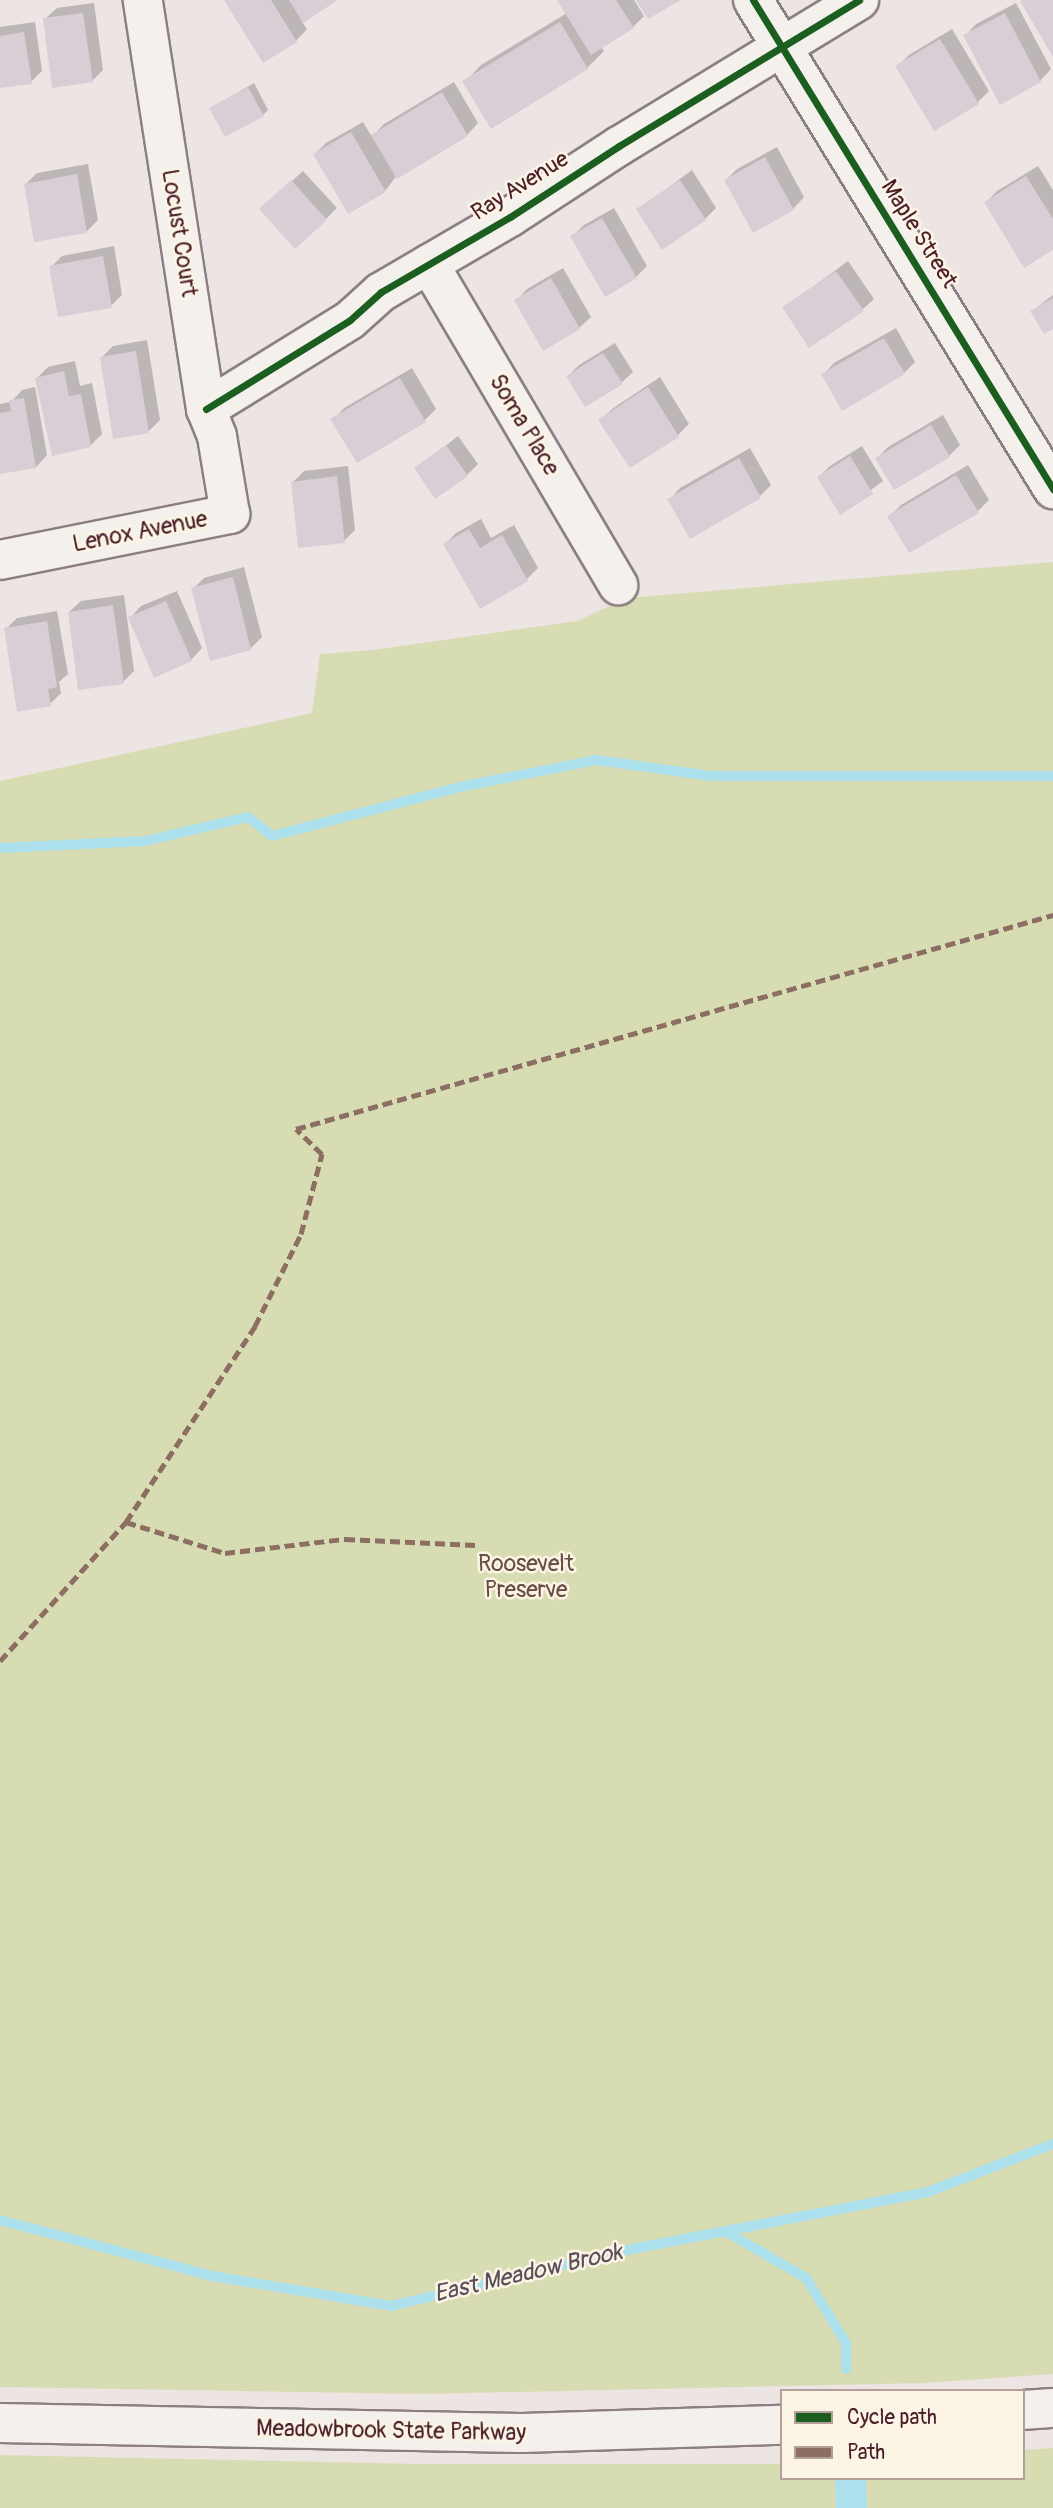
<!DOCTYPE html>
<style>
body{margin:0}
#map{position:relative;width:1053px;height:2508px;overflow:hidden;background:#ede4e4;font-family:Pangolin,sans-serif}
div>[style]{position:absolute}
.green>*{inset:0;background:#d8dcb2}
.water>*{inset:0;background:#ace0ec}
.shadow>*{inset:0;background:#0003}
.stream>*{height:10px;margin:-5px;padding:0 5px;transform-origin:5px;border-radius:5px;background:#ace0ec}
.building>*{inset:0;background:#daced6}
.roads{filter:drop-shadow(2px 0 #8c7f82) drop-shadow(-2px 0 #8c7f82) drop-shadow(0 2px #8c7f82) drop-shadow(0 -2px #8c7f82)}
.minor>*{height:38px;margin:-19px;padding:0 19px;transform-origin:19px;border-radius:19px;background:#f4f0eb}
.motorway>*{height:38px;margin:-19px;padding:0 19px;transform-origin:19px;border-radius:19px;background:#f4f0eb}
.quiet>*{height:5px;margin-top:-2.5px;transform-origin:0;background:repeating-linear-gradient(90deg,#8d6e63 0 10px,transparent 0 15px)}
.cycleway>*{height:7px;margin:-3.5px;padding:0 3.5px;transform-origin:3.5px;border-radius:3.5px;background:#1b5e20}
span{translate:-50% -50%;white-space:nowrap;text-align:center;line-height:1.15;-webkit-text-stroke:5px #fcf5e5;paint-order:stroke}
.street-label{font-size:23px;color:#4a1f2b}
.park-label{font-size:23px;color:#694d43}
.water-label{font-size:24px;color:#5c4f5c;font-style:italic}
.legend{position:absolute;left:780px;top:2389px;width:245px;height:91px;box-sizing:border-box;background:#fcf5e5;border:2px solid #b59f9b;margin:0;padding:9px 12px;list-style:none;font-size:21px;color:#4a1f2b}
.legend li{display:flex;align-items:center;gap:14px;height:35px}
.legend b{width:35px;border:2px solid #b59f9b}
</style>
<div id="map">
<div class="green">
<i style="clip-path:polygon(1053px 562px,1053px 2374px,925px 2383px,424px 2394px,0 2387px,0 781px,312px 713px,320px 654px,373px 650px,577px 621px,627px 598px)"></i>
<i style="clip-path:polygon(1053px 2448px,1053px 2508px,867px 2508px,866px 2478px,1023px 2478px,1023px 2450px)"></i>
<i style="clip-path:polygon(0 2455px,421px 2464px,782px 2464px,782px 2478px,835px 2478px,836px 2508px,0 2508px)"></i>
</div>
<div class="water">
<i style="clip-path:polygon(835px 2478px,866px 2478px,867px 2508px,836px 2508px)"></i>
</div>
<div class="shadow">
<i style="clip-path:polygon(226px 0,335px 0,302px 22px,307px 29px,296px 41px)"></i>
<i style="clip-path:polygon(559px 0,634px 0,644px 16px,633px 27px,601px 47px,604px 51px,587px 68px,491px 126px,465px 82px,481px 65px,567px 13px)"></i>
<i style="clip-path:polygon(94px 3px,103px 70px,92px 81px,45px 19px,57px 8px)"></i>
<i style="clip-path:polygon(1016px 3px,1051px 69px,1040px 81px,965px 36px,976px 24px)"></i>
<i style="clip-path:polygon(35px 22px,42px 71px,31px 82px,0 87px,0 27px)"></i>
<i style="clip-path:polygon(952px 29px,989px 91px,978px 102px,935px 129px,898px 66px,909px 55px)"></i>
<i style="clip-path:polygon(454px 82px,478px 123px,467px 135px,395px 178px,385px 191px,315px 154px,326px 143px,363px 122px,372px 137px,384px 124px)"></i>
<i style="clip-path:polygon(254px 83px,268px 110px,263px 115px,211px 108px)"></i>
<i style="clip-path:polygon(777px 147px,804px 197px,793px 209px,726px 180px,737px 169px)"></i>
<i style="clip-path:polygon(88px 164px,98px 220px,87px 231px,26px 184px,37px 173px)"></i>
<i style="clip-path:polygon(1038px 166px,1053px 190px,1053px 248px,986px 202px,997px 191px)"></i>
<i style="clip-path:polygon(692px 170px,716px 208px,705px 219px,638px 210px)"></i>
<i style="clip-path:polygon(303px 171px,337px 208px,326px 219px,273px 198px)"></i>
<i style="clip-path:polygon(614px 208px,647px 266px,636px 277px,572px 237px,584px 225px)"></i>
<i style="clip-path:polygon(114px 246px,122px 295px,111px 306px,51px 267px,62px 256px)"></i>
<i style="clip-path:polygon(848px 261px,874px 299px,862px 310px,784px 308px)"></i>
<i style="clip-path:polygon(563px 268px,591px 317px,579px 328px,516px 301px,527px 289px)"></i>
<i style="clip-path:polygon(1053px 295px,1053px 327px,1032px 311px)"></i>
<i style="clip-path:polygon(896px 328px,915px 362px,904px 373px,823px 375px,834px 363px)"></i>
<i style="clip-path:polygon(147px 340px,160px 420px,149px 431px,102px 357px,113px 346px)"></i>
<i style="clip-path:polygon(615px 343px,633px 372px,621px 383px,568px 376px,579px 365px)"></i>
<i style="clip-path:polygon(75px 361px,80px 386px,92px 383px,102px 434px,91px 445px,37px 378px,48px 367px)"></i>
<i style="clip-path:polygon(412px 368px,436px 409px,425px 420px,358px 461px,333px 420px,344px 408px)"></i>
<i style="clip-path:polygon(660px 377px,689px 424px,678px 435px,631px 466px,601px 420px,612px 409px)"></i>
<i style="clip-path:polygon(35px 387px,47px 455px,36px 467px,0 473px,0 404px,11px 402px,22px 390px)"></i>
<i style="clip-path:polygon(943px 415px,960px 445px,949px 456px,877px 458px,888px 447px)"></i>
<i style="clip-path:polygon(458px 436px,478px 464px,467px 475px,416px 469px)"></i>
<i style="clip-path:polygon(862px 446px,883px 481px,841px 512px,819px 477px,830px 466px)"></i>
<i style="clip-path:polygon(750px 448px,771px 485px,760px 496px,691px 537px,669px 500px,680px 488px)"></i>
<i style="clip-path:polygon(968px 465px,989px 500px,978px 511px,890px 516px,901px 505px)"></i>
<i style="clip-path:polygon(348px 466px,355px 530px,344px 541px,293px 482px,304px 471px)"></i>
<i style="clip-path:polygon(481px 519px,491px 538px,514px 525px,538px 568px,527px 579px,481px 606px,445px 544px,456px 533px)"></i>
<i style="clip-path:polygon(244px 567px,262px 637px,251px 648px,193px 589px,204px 578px)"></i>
<i style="clip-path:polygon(177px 591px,202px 648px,191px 660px,130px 618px,141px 606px)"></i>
<i style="clip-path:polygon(124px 595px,134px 671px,123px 682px,69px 612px,81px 601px)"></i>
<i style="clip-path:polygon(57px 611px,68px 674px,59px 682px,61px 693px,50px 704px,6px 629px,17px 618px)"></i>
</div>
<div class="stream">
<i style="left:0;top:848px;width:145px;rotate:-2.8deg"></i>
<i style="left:145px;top:841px;width:106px;rotate:-13.1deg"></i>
<i style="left:248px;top:817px;width:31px;rotate:38deg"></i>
<i style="left:272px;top:836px;width:194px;rotate:-14.6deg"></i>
<i style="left:460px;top:787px;width:139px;rotate:-11.2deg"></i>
<i style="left:596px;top:760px;width:117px;rotate:7.9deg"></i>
<i style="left:712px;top:776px;width:341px"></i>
<i style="left:0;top:2220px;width:219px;rotate:14.8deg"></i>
<i style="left:212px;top:2276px;width:181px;rotate:9.5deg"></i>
<i style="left:391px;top:2306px;width:237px;rotate:-13.4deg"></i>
<i style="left:622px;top:2251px;width:312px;rotate:-10.9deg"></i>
<i style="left:928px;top:2192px;width:134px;rotate:-21deg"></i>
<i style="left:725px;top:2231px;width:94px;rotate:30.1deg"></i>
<i style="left:806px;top:2278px;width:76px;rotate:58.4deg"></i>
<i style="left:846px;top:2343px;width:26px;rotate:90deg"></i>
</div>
<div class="building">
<i style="clip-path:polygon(224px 0,271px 0,297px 42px,263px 63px)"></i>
<i style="clip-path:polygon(289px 0,338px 0,303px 23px)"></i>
<i style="clip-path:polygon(557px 0,616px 0,634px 28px,591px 55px)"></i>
<i style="clip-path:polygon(636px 0,681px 0,648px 19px)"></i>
<i style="clip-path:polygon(1022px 0,1053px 0,1053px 57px,1020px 1px)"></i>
<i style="clip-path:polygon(83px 13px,93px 82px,52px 88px,43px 18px)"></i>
<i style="clip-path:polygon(1005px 13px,1041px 82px,1000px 105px,963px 35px)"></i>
<i style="clip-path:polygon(560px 22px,588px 69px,491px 129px,462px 81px)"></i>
<i style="clip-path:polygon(24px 32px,32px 84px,0 88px,0 36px)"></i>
<i style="clip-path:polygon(940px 39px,979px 104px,934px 131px,895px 66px)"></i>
<i style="clip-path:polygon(248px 87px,264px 116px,225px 137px,209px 108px)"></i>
<i style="clip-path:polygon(442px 92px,468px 136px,397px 179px,371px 135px)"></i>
<i style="clip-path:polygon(351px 132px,386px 192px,348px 214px,313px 154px)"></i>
<i style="clip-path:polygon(765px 157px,794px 210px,753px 233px,724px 180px)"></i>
<i style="clip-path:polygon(77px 174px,87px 233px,34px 242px,24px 184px)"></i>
<i style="clip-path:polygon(1026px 176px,1053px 219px,1053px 250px,1024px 268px,984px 202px)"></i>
<i style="clip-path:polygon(291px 180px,327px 220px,295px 249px,259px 209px)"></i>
<i style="clip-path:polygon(680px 180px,706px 220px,662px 250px,636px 209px)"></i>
<i style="clip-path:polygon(602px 218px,637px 278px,605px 297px,570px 236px)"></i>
<i style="clip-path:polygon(103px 256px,112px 308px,58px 317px,49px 266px)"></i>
<i style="clip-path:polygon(836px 271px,864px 311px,809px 348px,782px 307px)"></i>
<i style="clip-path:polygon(551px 278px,580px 329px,543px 351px,514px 300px)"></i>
<i style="clip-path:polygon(1053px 298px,1053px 329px,1044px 334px,1030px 311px)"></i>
<i style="clip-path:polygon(884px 338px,905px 374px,842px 411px,821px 374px)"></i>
<i style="clip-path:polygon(136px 351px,149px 433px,113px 439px,100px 357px)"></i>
<i style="clip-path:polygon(603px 353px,623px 384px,585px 407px,566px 376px)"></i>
<i style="clip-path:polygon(64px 371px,69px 396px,81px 394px,91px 447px,52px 456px,35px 378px)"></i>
<i style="clip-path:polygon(400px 378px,426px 422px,357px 463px,330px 419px)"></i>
<i style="clip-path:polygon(648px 387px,679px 437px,630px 468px,598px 420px)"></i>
<i style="clip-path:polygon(24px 398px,36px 468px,0 474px,0 413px,11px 411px,9px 400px)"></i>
<i style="clip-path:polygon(931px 425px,950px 457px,894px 490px,875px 458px)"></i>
<i style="clip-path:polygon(446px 445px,468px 476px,435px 499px,414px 468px)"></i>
<i style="clip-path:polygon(850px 456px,873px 494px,840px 515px,817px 477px)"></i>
<i style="clip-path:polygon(739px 458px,761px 498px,690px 539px,667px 499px)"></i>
<i style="clip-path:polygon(956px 475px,979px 513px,909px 553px,887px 516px)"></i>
<i style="clip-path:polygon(337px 476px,345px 543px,298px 548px,291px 482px)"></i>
<i style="clip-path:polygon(469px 529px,480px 548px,502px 535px,528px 581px,480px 609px,443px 544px)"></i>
<i style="clip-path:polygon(233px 577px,251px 650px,210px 661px,191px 588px)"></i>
<i style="clip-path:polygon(166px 601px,192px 661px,154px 678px,128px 617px)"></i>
<i style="clip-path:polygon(113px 605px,124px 684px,78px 690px,68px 612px)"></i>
<i style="clip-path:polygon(47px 621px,57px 687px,48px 689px,51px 706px,17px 712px,4px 628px)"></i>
</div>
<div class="roads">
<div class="minor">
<i style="left:753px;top:0;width:574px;rotate:58.47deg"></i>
<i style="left:429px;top:264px;width:373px;rotate:59.5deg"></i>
<i style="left:206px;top:409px;width:169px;rotate:-31.7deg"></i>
<i style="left:350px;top:320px;width:42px;rotate:-42.1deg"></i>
<i style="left:381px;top:292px;width:149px;rotate:-30.2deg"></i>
<i style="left:510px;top:217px;width:130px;rotate:-33.1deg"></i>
<i style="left:619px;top:146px;width:281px;rotate:-31.3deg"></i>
<i style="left:0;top:560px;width:235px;rotate:-11.3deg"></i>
<i style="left:230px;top:514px;width:79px;rotate:-99.5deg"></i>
<i style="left:217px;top:436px;width:29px;rotate:-112deg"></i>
<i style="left:206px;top:409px;width:414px;rotate:-98.8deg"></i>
</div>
<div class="motorway">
<i style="left:1023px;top:2410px;width:30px;rotate:-4deg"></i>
<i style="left:0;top:2423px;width:522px;rotate:1.1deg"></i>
<i style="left:522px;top:2433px;width:260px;rotate:-1.8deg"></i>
</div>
</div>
<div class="quiet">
<i style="left:296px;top:1129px;width:787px;rotate:-15.79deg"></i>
<i style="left:126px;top:1522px;width:104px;rotate:17.4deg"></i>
<i style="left:225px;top:1553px;width:121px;rotate:-6.7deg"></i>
<i style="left:345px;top:1539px;width:131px;rotate:2.6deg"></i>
<i style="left:0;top:1661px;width:188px;rotate:-47.8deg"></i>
<i style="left:126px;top:1522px;width:235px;rotate:-56.6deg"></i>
<i style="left:255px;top:1326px;width:103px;rotate:-63.4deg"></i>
<i style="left:301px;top:1234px;width:83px;rotate:-75.3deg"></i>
<i style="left:322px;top:1154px;width:36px;rotate:-136deg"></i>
</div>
<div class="cycleway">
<i style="left:753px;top:0;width:574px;rotate:58.47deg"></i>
<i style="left:206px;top:409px;width:169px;rotate:-31.7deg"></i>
<i style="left:350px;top:320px;width:42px;rotate:-42.1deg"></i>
<i style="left:381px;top:292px;width:149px;rotate:-30.2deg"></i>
<i style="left:510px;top:217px;width:130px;rotate:-33.1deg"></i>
<i style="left:619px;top:146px;width:281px;rotate:-31.3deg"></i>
</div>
<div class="street-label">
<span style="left:520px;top:186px;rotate:-32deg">Ray Avenue</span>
<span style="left:179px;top:233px;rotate:81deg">Locust Court</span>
<span style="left:919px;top:234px;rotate:58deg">Maple Street</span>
<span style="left:524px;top:425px;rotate:59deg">Soma Place</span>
<span style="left:140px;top:532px;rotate:-11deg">Lenox Avenue</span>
<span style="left:391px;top:2431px;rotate:1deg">Meadowbrook State Parkway</span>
</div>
<div class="park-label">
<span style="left:526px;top:1577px">Roosevelt<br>Preserve</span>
</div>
<div class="water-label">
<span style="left:528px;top:2273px;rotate:-13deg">East Meadow Brook</span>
</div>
<ul class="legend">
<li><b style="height:9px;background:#1b5e20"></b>Cycle path</li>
<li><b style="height:9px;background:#8d6e63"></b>Path</li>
</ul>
</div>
